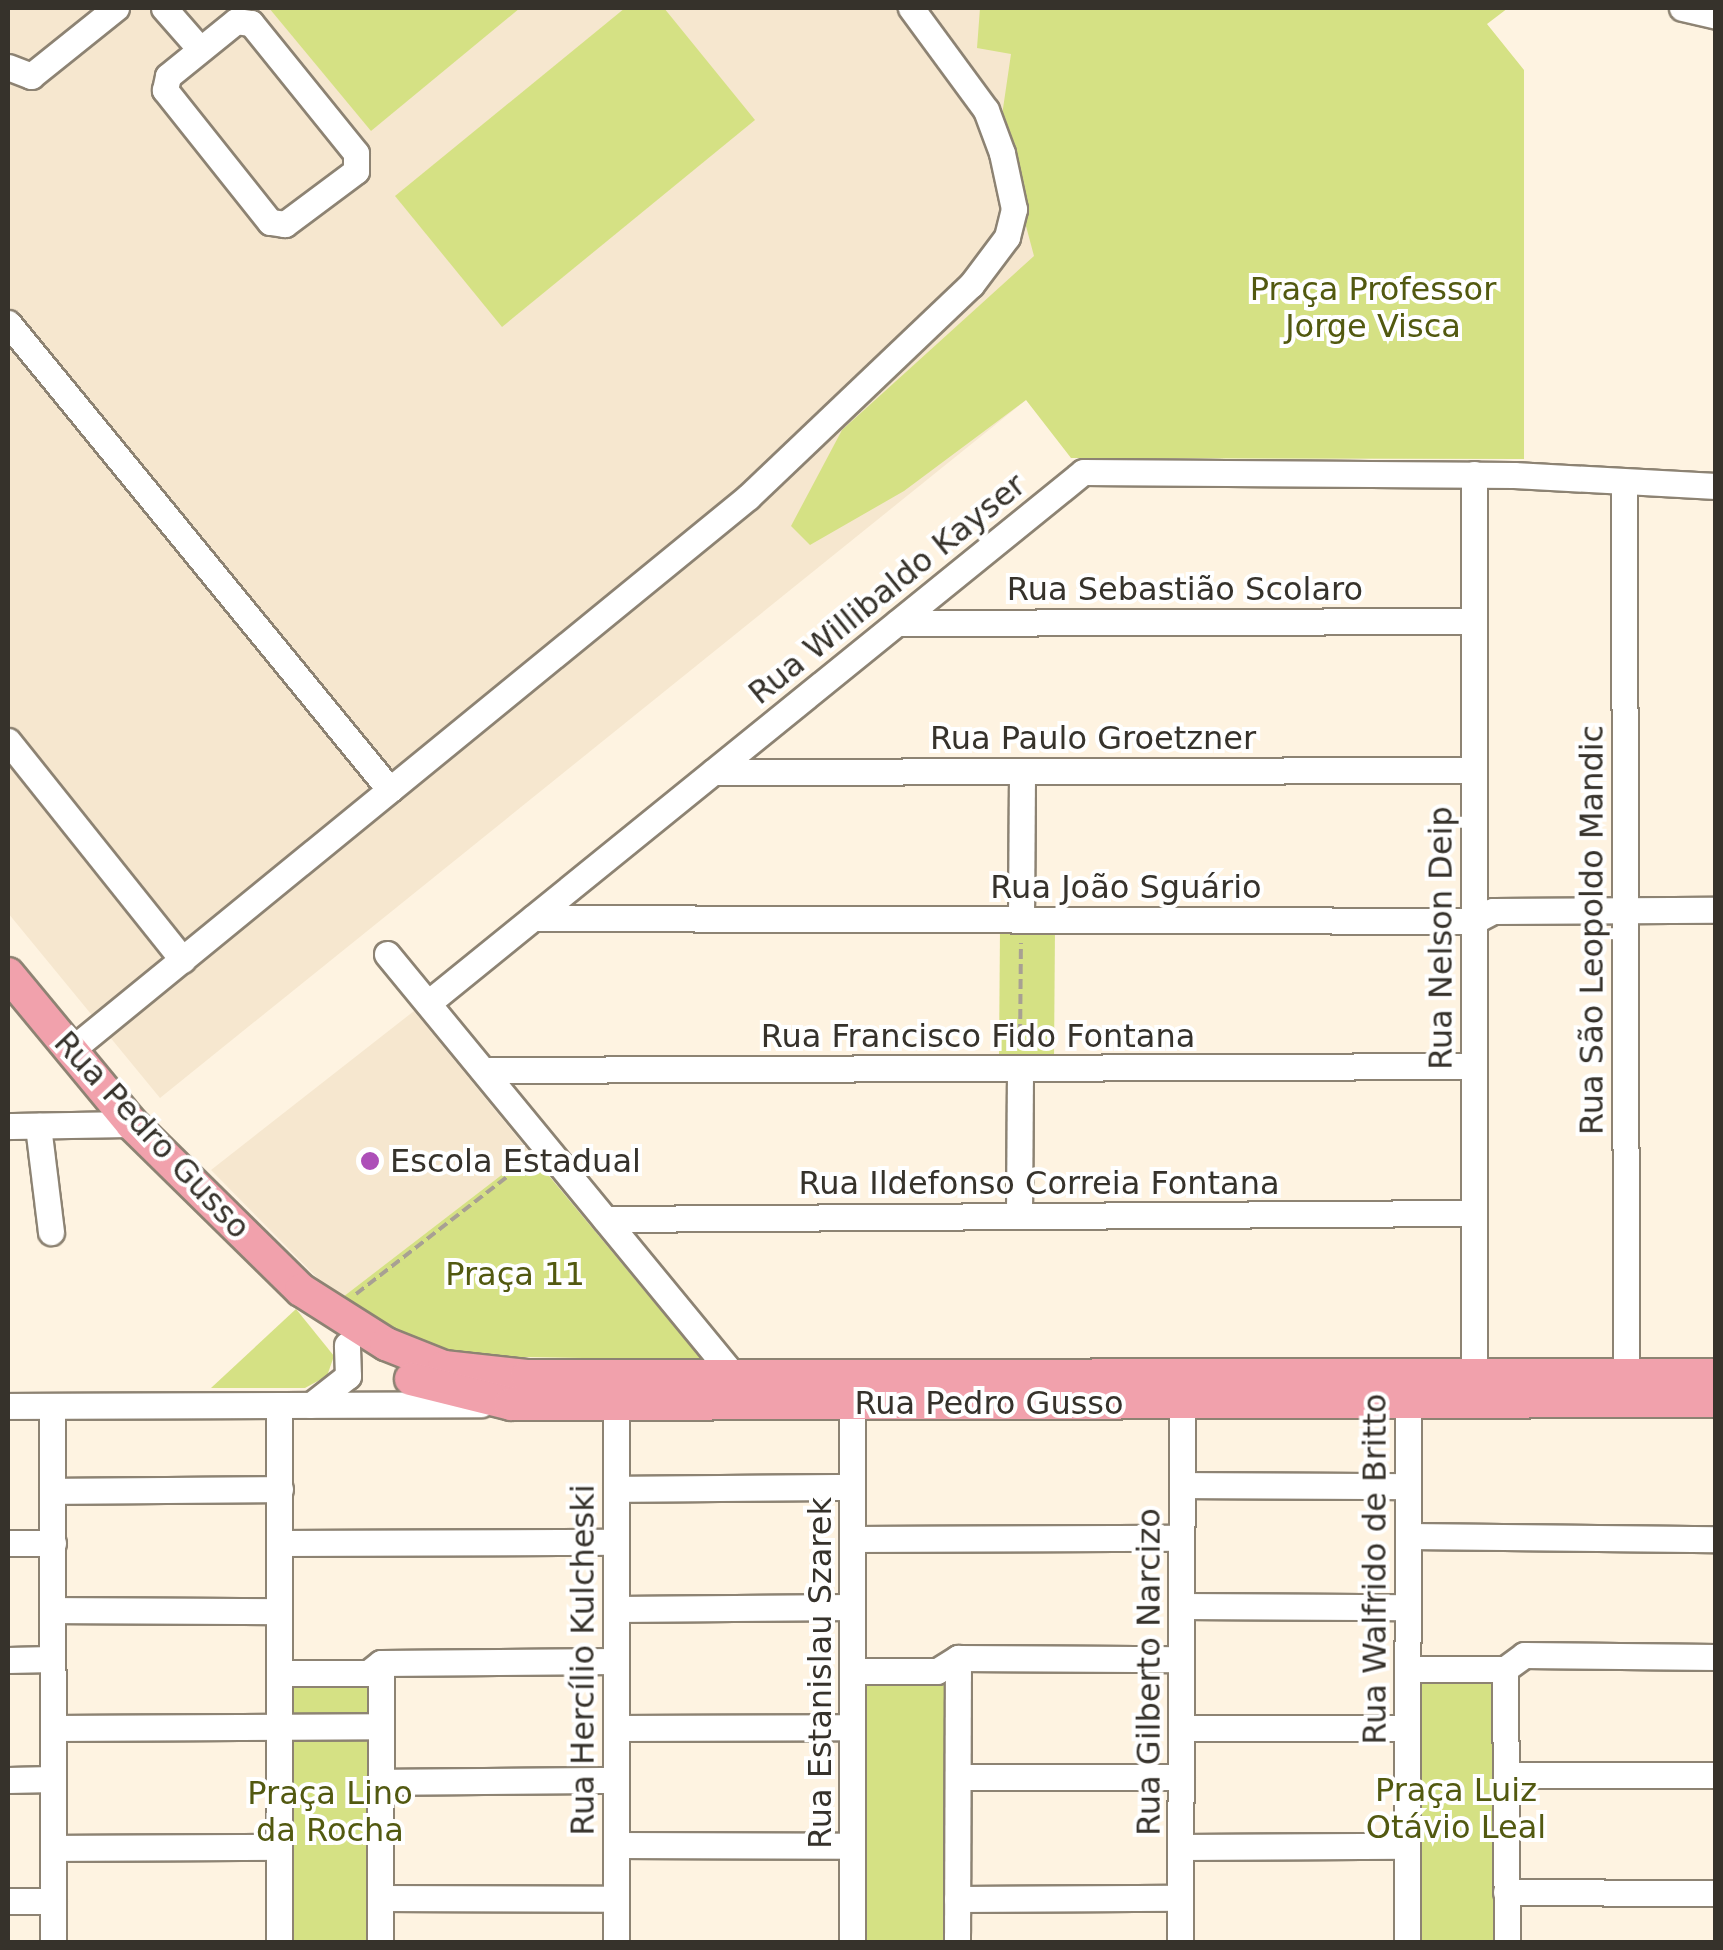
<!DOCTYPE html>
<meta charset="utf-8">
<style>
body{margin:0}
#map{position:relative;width:1723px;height:1950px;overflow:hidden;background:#fef3e1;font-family:"DejaVu Sans",sans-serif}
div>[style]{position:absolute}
.built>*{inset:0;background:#f6e7cf}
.green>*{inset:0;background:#d5e184}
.path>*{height:4px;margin-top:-2px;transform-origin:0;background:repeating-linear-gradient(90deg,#a8a093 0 10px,transparent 0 15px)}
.roads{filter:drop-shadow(2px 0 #8d8373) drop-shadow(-2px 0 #8d8373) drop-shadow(0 2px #8d8373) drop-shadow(0 -2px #8d8373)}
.minor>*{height:25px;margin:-12.5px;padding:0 12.5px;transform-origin:12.5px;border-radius:12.5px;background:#fff}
.major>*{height:32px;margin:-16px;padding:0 16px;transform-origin:16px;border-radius:16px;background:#f1a1ac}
.dots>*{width:28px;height:28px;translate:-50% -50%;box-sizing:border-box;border:5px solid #fff;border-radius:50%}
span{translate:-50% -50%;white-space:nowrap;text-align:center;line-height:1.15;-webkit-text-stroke:8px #fff;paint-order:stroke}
.park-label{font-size:32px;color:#525910}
.street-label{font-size:32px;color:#36322b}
.poi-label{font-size:32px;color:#36322b}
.left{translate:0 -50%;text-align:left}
.frame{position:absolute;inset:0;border:10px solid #36322b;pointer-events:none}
</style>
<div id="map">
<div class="built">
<i style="clip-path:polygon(8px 8px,1476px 8px,1026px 400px,160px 1098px,8px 913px)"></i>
<i style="clip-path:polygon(414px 1011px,530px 1153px,339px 1300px,211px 1170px)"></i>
</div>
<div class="green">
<i style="clip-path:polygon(269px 8px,520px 8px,371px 131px)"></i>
<i style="clip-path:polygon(625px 8px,664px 8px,755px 120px,502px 327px,395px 196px)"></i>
<i style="clip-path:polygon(980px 8px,1508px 8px,1487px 24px,1524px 70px,1524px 459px,1071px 458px,1026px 400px,904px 491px,810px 545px,791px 526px,842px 430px,1034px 256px,1000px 129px,1011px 54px,977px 48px)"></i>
<i style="clip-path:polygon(1000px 928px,1055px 928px,1054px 1058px,999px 1058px)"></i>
<i style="clip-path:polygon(530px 1153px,702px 1360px,468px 1356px,418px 1343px,339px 1300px)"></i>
<i style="clip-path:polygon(296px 1309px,334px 1356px,327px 1376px,305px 1388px,211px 1388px)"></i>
<i style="clip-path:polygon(1495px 1676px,1498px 1942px,1416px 1942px,1414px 1677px)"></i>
<i style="clip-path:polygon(862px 1679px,947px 1680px,946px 1942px,861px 1942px)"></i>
<i style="clip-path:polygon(286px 1681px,373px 1681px,373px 1942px,286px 1942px)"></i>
</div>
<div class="path">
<i style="left:1020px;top:1049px;width:106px;rotate:-89.5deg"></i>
<i style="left:356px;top:1294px;width:220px;rotate:-37.8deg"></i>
</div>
<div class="roads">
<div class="minor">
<i style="left:164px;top:8px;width:53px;rotate:48.8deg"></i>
<i style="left:1682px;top:8px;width:35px;rotate:13deg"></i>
<i style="left:236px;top:21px;width:15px;rotate:8deg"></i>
<i style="left:251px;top:23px;width:167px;rotate:51.1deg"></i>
<i style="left:356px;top:153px;width:18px;rotate:90deg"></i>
<i style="left:356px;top:171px;width:89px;rotate:143.3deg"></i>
<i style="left:285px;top:224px;width:15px;rotate:-172deg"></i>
<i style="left:270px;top:222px;width:169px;rotate:-128.5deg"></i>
<i style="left:165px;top:90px;width:14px;rotate:-78deg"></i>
<i style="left:168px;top:76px;width:87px;rotate:-39deg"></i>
<i style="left:8px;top:67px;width:25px;rotate:21deg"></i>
<i style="left:31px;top:76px;width:109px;rotate:-38.7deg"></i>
<i style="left:8px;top:323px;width:603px;rotate:50.72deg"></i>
<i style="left:1474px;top:474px;width:918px;rotate:90deg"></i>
<i style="left:1624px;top:485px;width:890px;rotate:89.87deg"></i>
<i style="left:897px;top:623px;width:577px;rotate:-0.2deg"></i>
<i style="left:8px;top:741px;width:280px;rotate:51.4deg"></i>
<i style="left:713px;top:772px;width:761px;rotate:-0.15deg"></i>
<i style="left:533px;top:918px;width:941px;rotate:0.18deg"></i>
<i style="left:1474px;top:921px;width:21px;rotate:-28deg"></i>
<i style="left:1493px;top:911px;width:223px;rotate:-0.3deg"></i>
<i style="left:1021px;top:919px;width:148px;rotate:-89.6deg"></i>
<i style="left:387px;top:954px;width:546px;rotate:50.57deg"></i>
<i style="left:734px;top:1376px;width:13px;rotate:90deg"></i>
<i style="left:428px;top:1003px;width:843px;rotate:-39.03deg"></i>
<i style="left:1083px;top:472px;width:431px;rotate:0.4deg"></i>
<i style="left:1514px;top:475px;width:202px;rotate:3.1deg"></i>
<i style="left:70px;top:1051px;width:876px;rotate:-39.25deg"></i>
<i style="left:748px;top:497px;width:308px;rotate:-43.6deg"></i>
<i style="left:971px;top:285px;width:60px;rotate:-53.1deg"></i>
<i style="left:1007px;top:237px;width:29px;rotate:-76deg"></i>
<i style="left:1014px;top:209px;width:57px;rotate:-102.1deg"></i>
<i style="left:1002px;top:153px;width:46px;rotate:-110.4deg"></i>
<i style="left:986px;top:110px;width:127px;rotate:-126.3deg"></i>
<i style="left:483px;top:1070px;width:991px;rotate:-0.23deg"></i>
<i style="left:8px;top:1126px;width:124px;rotate:-0.9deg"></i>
<i style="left:38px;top:1126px;width:107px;rotate:83deg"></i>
<i style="left:1019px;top:1216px;width:148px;rotate:-89.6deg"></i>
<i style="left:605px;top:1219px;width:869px;rotate:-0.4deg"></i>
<i style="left:616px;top:1387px;width:555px;rotate:90deg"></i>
<i style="left:852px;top:1403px;width:539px;rotate:90deg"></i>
<i style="left:311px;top:1405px;width:47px;rotate:-38.1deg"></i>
<i style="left:348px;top:1376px;width:31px;rotate:-92deg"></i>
<i style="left:8px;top:1406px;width:473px;rotate:-0.2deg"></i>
<i style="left:52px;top:1406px;width:536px;rotate:89.89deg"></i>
<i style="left:1182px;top:1485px;width:226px;rotate:0.3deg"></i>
<i style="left:616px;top:1489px;width:236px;rotate:-0.5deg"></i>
<i style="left:52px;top:1491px;width:228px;rotate:-0.5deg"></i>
<i style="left:1408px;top:1536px;width:308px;rotate:0.6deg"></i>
<i style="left:852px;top:1539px;width:329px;rotate:-0.2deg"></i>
<i style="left:8px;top:1543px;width:45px"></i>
<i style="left:279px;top:1543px;width:337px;rotate:-0.2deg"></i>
<i style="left:1181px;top:1606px;width:227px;rotate:0.3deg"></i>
<i style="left:616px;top:1609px;width:236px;rotate:-0.5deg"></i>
<i style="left:52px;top:1610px;width:227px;rotate:0.3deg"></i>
<i style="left:8px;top:1660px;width:44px;rotate:-1.3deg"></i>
<i style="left:1408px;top:1669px;width:97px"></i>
<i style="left:1505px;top:1669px;width:24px;rotate:-36deg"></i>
<i style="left:1524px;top:1655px;width:192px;rotate:0.6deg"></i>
<i style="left:1505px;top:1669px;width:273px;rotate:89.6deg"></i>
<i style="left:852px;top:1671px;width:85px"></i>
<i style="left:937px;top:1671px;width:25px;rotate:-32deg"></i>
<i style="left:958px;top:1658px;width:223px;rotate:0.3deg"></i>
<i style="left:279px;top:1673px;width:89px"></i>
<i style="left:368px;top:1673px;width:16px;rotate:-38deg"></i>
<i style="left:381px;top:1663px;width:235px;rotate:-0.5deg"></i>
<i style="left:53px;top:1728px;width:328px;rotate:-0.3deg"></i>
<i style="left:616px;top:1728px;width:236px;rotate:-0.2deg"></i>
<i style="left:1181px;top:1728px;width:226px"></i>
<i style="left:1506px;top:1775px;width:210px"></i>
<i style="left:958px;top:1777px;width:223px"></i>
<i style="left:8px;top:1780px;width:45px;rotate:-1.3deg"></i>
<i style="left:380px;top:1782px;width:236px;rotate:-0.5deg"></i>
<i style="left:616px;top:1845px;width:236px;rotate:0.2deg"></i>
<i style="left:1181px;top:1847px;width:226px;rotate:-0.3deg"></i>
<i style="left:53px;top:1848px;width:226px;rotate:-0.3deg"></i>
<i style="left:1506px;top:1892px;width:210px;rotate:0.3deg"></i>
<i style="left:380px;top:1898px;width:236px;rotate:0.2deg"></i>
<i style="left:957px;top:1899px;width:223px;rotate:-0.3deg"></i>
<i style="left:8px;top:1901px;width:45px"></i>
<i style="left:279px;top:1942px;width:537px;rotate:-90deg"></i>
<i style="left:380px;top:1942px;width:279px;rotate:-89.8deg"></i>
<i style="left:957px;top:1942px;width:284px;rotate:-89.8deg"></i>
<i style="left:1180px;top:1942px;width:540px;rotate:-89.79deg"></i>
<i style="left:1407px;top:1942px;width:554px;rotate:-89.9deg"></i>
</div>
<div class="major">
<i style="left:8px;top:974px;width:195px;rotate:50.4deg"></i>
<i style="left:132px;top:1124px;width:237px;rotate:44.5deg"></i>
<i style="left:301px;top:1290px;width:101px;rotate:32.4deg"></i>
<i style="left:386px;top:1344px;width:62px;rotate:21.6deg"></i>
<i style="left:444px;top:1367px;width:83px;rotate:6.2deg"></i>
<i style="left:527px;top:1376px;width:1189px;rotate:-0.05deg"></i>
<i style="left:411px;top:1379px;width:103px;rotate:14deg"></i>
<i style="left:511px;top:1404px;width:1205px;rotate:-0.14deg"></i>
</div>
</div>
<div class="dots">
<i style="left:370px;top:1161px;background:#ad4fb8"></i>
</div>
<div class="park-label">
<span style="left:1373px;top:308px">Praça Professor<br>Jorge Visca</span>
<span style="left:515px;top:1274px">Praça 11</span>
<span style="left:1456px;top:1809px">Praça Luiz<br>Otávio Leal</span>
<span style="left:330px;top:1812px">Praça Lino<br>da Rocha</span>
</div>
<div class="street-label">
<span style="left:887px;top:589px;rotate:-39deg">Rua Willibaldo Kayser</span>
<span style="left:1185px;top:589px">Rua Sebastião Scolaro</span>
<span style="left:1093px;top:738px">Rua Paulo Groetzner</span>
<span style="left:1126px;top:887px">Rua João Sguário</span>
<span style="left:1592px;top:930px;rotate:-90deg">Rua São Leopoldo Mandic</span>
<span style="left:1441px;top:938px;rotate:-90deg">Rua Nelson Deip</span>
<span style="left:978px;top:1036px">Rua Francisco Fido Fontana</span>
<span style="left:152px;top:1135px;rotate:47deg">Rua Pedro Gusso</span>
<span style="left:1039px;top:1183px">Rua Ildefonso Correia Fontana</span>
<span style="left:989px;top:1403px">Rua Pedro Gusso</span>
<span style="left:1375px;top:1569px;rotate:-90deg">Rua Walfrido de Britto</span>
<span style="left:583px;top:1660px;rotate:-90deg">Rua Hercílio Kulcheski</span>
<span style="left:1149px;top:1672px;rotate:-90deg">Rua Gilberto Narcizo</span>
<span style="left:820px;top:1673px;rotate:-90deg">Rua Estanislau Szarek</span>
</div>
<div class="poi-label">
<span class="left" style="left:390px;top:1161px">Escola Estadual</span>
</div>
<div class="frame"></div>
</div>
